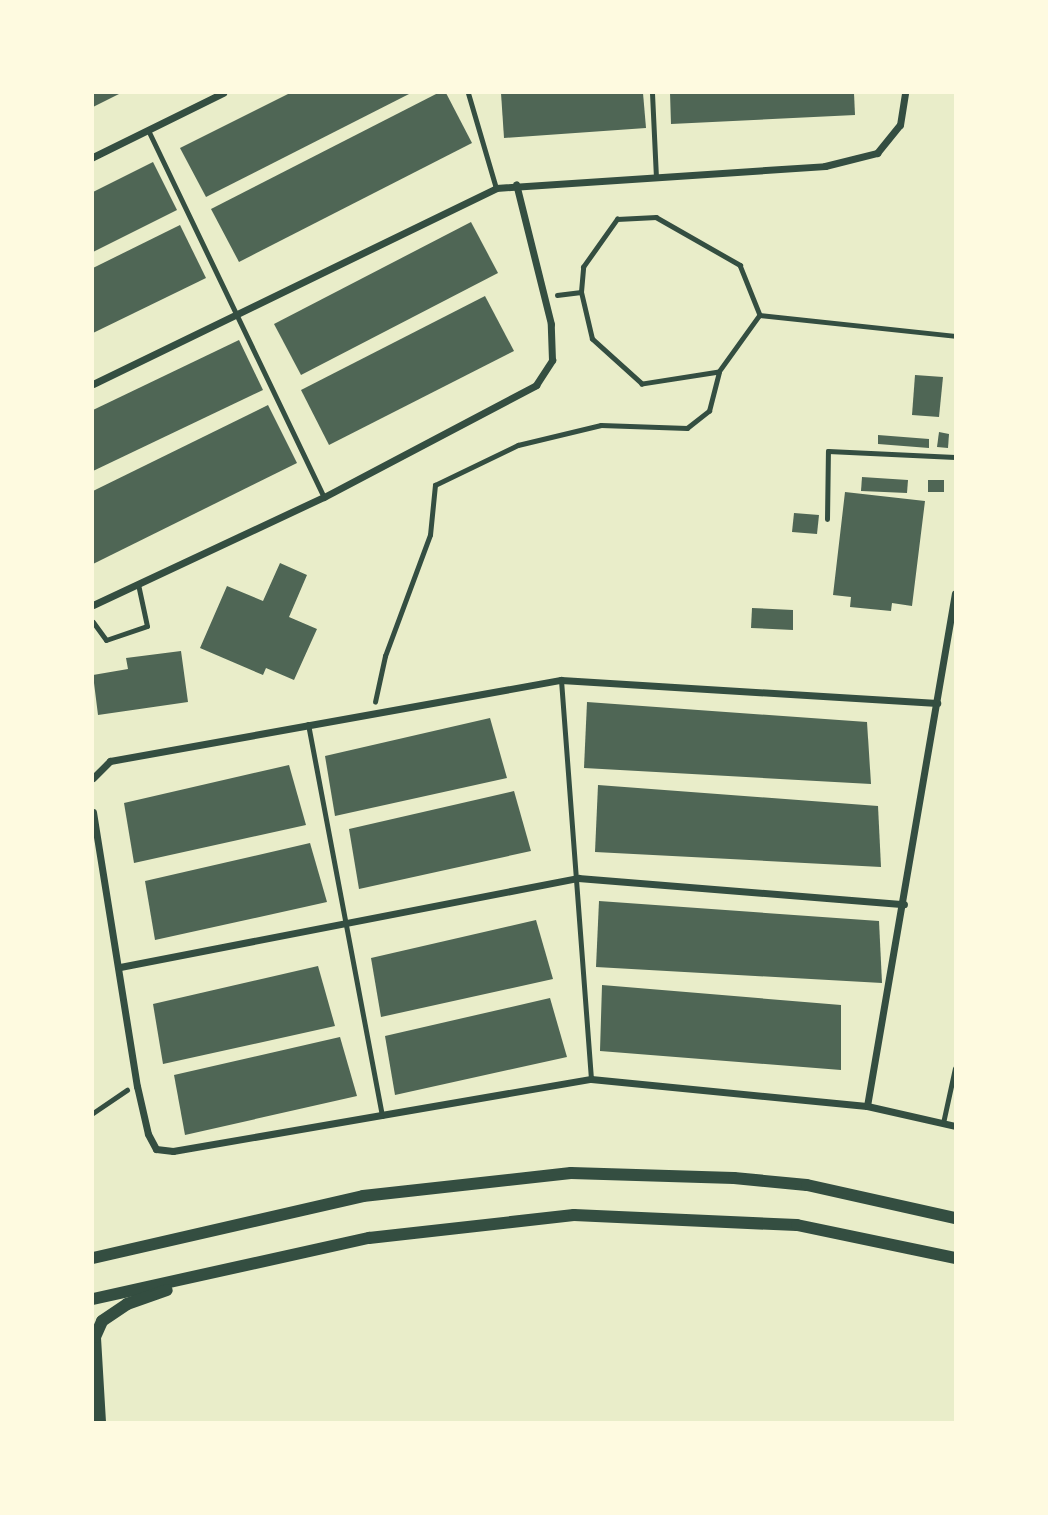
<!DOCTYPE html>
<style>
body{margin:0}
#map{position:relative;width:1048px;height:1515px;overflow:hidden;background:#e9edc9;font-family:"Noto Sans",sans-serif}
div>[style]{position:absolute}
.building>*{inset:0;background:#4f6655}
.path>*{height:4.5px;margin:-2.25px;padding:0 2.25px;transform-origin:2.25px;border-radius:2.25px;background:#344e41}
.service>*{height:5px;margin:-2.5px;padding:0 2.5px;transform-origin:2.5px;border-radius:2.5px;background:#344e41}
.minor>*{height:7px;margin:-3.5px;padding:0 3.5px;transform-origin:3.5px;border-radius:3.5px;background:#344e41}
.tertiary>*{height:12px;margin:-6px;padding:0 6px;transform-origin:6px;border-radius:6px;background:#344e41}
span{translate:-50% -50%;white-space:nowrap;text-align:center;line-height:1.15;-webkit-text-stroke:5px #fefae0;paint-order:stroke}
.frame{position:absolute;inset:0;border:94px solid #fefae0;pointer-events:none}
</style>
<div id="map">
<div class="building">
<i style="clip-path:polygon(93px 93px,121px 93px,93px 107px)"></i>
<i style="clip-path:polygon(290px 93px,411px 93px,206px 197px,180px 148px)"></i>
<i style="clip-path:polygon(438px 93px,446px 93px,472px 143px,239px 262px,211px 209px)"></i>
<i style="clip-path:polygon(501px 93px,643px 93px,646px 128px,504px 138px)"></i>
<i style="clip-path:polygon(670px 93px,854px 93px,855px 115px,671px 124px)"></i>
<i style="clip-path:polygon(153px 162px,177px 210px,93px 252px,93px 192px)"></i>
<i style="clip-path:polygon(471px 222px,498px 273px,301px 375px,274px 324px)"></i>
<i style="clip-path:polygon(180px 225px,206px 278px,93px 333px,93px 268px)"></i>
<i style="clip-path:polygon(485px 296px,514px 351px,329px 445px,301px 390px)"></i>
<i style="clip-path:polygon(239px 340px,263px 390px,93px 471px,93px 410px)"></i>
<i style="clip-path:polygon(915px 375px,943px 377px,939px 417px,912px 415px)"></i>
<i style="clip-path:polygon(268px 405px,297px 463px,93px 564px,93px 491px)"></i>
<i style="clip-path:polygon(939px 432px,949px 434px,948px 448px,937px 447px)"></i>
<i style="clip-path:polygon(878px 435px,929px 439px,929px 448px,878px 444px)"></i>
<i style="clip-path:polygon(862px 477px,908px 480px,907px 493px,861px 491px)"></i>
<i style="clip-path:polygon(928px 480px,944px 480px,944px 492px,928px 492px)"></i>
<i style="clip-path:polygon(845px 492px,925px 501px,912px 606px,892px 603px,891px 611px,850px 607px,851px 597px,833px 595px)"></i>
<i style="clip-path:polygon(794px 513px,819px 515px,817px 534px,792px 532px)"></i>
<i style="clip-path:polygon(280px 563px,307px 575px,289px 617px,317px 629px,294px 680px,266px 668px,263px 675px,200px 648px,227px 586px,263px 601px)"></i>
<i style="clip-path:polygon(752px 608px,793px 610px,793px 630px,751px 628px)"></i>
<i style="clip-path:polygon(181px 651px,188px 702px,98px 715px,93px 675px,128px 669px,126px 658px)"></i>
<i style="clip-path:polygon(587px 702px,867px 722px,871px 784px,584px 768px)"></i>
<i style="clip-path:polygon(490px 718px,507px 778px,335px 816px,325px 756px)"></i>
<i style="clip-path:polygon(289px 765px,306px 825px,134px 863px,124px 803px)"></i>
<i style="clip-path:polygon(598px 785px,878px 806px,881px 867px,595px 852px)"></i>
<i style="clip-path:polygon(514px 791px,531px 851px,359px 889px,349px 829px)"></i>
<i style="clip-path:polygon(310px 843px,327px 902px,155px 940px,145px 881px)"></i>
<i style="clip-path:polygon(599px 901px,879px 921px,882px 983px,596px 967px)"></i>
<i style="clip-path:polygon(536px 920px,553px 979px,381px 1017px,371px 958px)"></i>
<i style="clip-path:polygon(318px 966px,335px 1026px,163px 1064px,153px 1004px)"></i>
<i style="clip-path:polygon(602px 985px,841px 1005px,841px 1070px,600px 1051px)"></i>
<i style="clip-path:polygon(550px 998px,567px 1057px,395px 1095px,385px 1036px)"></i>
<i style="clip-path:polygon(340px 1037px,357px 1096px,185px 1135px,174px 1075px)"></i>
</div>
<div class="path">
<i style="left:656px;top:217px;width:97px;rotate:29.7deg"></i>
<i style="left:740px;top:265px;width:54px;rotate:68.2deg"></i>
<i style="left:760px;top:315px;width:70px;rotate:125.7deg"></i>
<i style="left:719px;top:372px;width:78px;rotate:171.1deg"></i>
<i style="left:642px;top:384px;width:67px;rotate:-138deg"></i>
<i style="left:592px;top:339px;width:48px;rotate:-103.2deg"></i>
<i style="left:581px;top:292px;width:25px;rotate:-85deg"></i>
<i style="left:583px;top:267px;width:59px;rotate:-54.7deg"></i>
<i style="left:617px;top:219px;width:39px;rotate:-3deg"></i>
<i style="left:557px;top:295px;width:24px;rotate:-7deg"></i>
<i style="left:760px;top:315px;width:196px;rotate:6.1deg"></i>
<i style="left:375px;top:702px;width:47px;rotate:-77.7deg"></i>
<i style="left:385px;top:656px;width:129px;rotate:-69.6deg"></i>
<i style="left:430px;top:535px;width:50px;rotate:-84.3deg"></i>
<i style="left:435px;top:485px;width:92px;rotate:-25.7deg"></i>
<i style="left:518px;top:445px;width:85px;rotate:-13.5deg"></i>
<i style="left:601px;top:425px;width:86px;rotate:2deg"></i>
<i style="left:687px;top:428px;width:28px;rotate:-38deg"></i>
<i style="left:709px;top:411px;width:40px;rotate:-75.6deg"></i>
<i style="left:93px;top:1113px;width:41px;rotate:-34.1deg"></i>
</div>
<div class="service">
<i style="left:468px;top:93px;width:99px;rotate:73.6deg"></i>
<i style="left:652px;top:93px;width:85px;rotate:87.3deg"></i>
<i style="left:148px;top:130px;width:407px;rotate:64.4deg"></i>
<i style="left:827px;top:519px;width:68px;rotate:-89.2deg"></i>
<i style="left:828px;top:451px;width:127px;rotate:2.7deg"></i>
<i style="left:93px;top:622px;width:22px;rotate:54deg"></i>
<i style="left:106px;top:640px;width:43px;rotate:-18.9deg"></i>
<i style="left:147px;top:626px;width:43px;rotate:-102.1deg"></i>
<i style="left:561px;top:680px;width:400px;rotate:85.7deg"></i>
<i style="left:308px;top:724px;width:399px;rotate:79.3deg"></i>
<i style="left:943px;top:1123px;width:56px;rotate:-77.7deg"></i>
</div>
<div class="minor">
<i style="left:93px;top:157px;width:145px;rotate:-26.2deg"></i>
<i style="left:93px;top:384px;width:448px;rotate:-25.9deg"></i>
<i style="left:496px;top:188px;width:330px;rotate:-3.8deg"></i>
<i style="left:825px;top:166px;width:54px;rotate:-14deg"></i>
<i style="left:877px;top:153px;width:36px;rotate:-51deg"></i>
<i style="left:900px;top:125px;width:32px;rotate:-81deg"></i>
<i style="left:93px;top:605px;width:255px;rotate:-25.1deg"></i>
<i style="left:324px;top:497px;width:240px;rotate:-27.8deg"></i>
<i style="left:536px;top:385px;width:30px;rotate:-57deg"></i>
<i style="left:552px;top:360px;width:36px;rotate:-92deg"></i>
<i style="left:551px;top:324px;width:144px;rotate:-104deg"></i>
<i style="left:93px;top:778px;width:24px;rotate:-45deg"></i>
<i style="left:110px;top:761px;width:458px;rotate:-10.2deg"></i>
<i style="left:561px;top:680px;width:377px;rotate:3.5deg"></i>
<i style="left:93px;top:812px;width:278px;rotate:80.9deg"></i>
<i style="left:137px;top:1086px;width:49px;rotate:77.1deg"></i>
<i style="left:148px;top:1134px;width:17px;rotate:62deg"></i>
<i style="left:156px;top:1149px;width:17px;rotate:7deg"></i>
<i style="left:173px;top:1151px;width:424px;rotate:-9.8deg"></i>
<i style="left:591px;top:1079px;width:277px;rotate:5.6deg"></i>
<i style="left:867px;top:1106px;width:520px;rotate:-80.27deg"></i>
<i style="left:120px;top:967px;width:467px;rotate:-11deg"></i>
<i style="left:578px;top:878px;width:327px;rotate:4.6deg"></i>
<i style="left:867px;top:1106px;width:90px;rotate:12.8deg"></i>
</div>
<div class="tertiary">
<i style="left:93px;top:1258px;width:277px;rotate:-12.9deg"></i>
<i style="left:363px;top:1196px;width:209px;rotate:-6.3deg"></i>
<i style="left:571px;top:1173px;width:163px;rotate:1.8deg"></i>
<i style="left:734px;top:1178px;width:73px;rotate:5.5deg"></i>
<i style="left:807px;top:1185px;width:152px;rotate:12.6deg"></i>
<i style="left:93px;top:1299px;width:283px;rotate:-12.5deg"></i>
<i style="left:369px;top:1238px;width:206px;rotate:-6.4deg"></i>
<i style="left:574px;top:1215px;width:223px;rotate:2.6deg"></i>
<i style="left:797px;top:1225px;width:161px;rotate:11.8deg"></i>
<i style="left:100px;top:1422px;width:85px;rotate:-93.4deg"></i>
<i style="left:95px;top:1337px;width:17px;rotate:-66deg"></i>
<i style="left:102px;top:1321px;width:30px;rotate:-34deg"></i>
<i style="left:127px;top:1304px;width:42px;rotate:-19.3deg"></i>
</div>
<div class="frame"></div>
</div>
